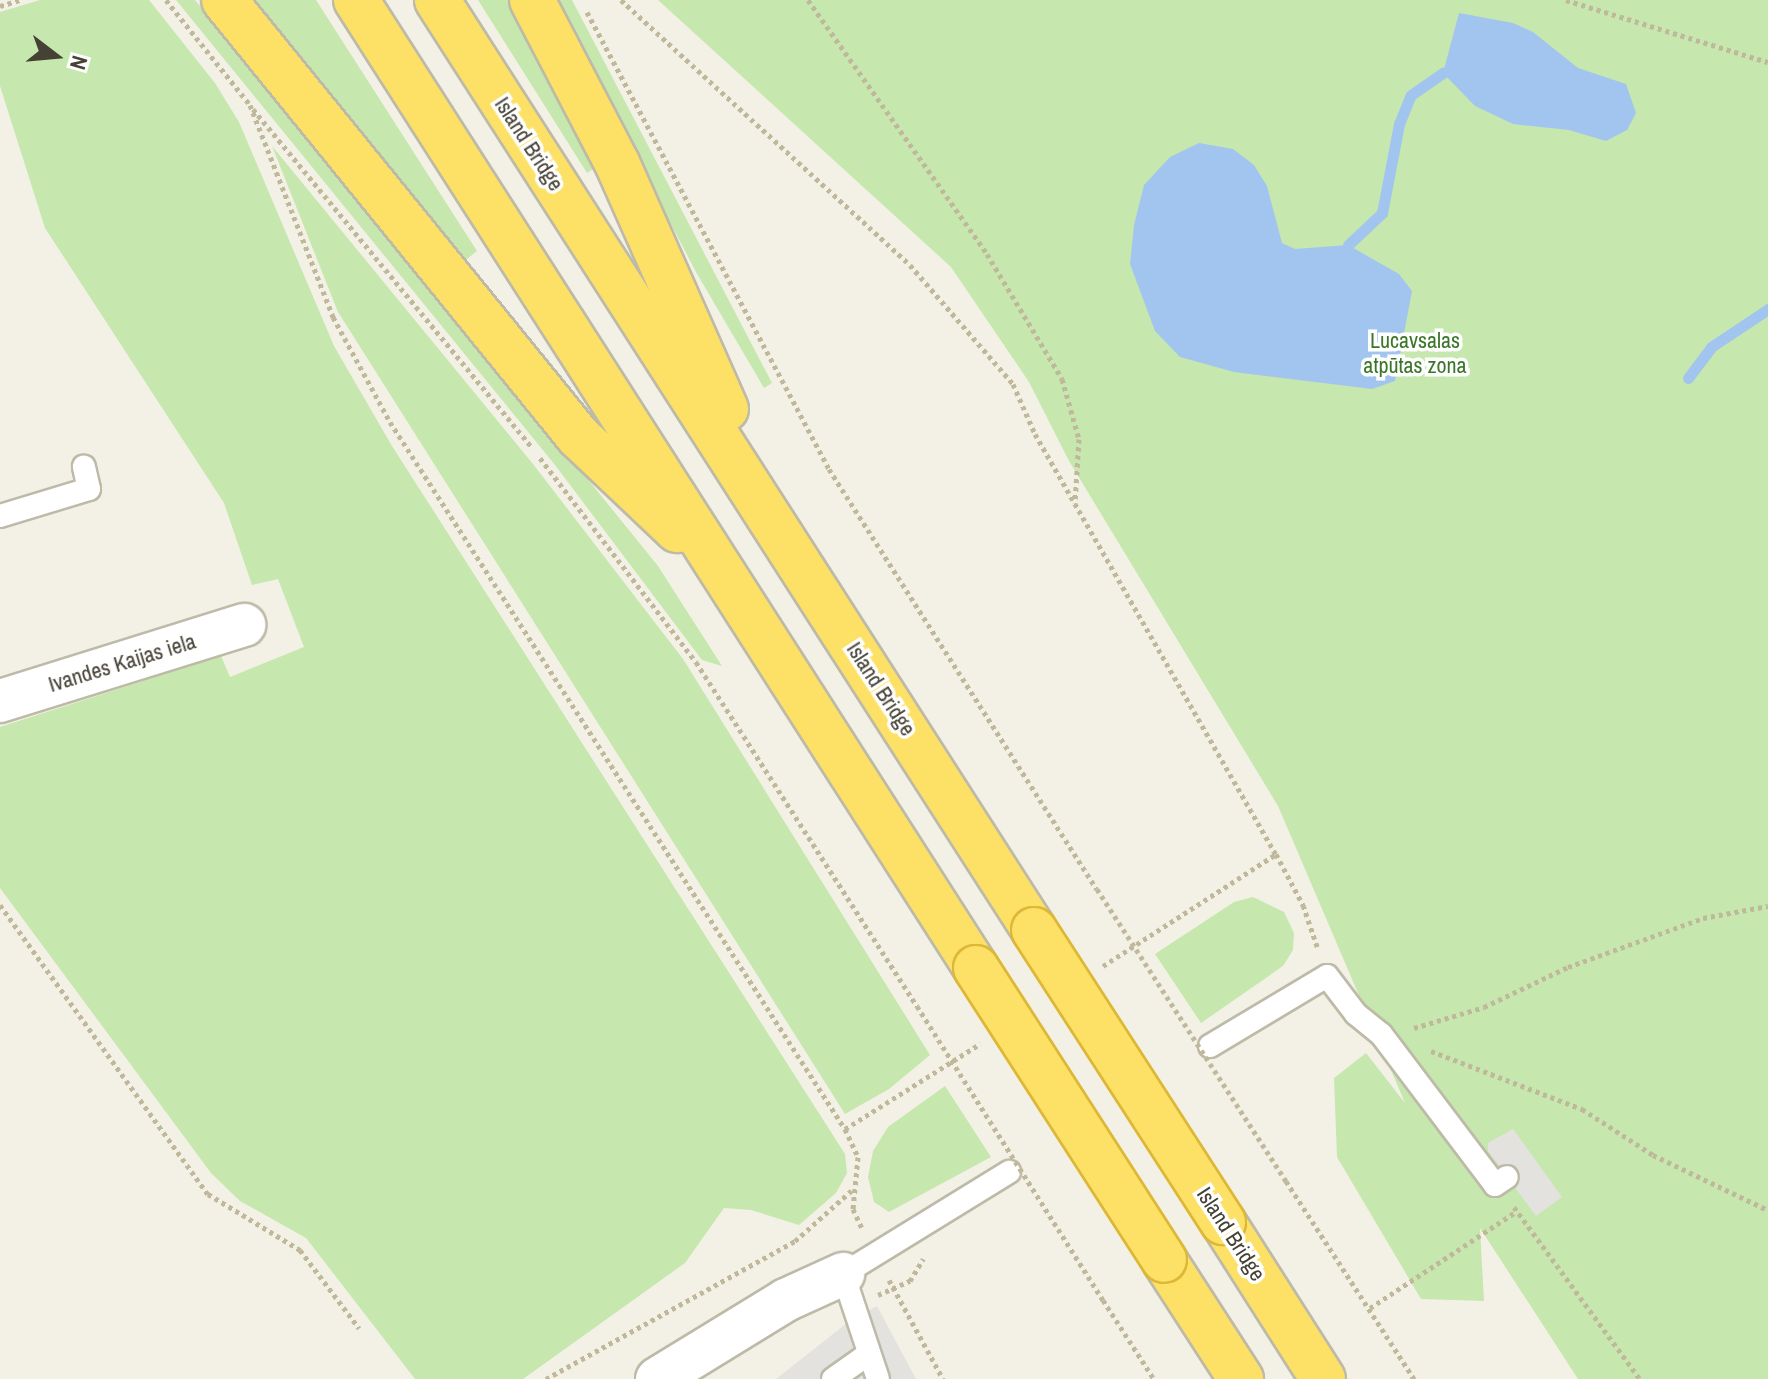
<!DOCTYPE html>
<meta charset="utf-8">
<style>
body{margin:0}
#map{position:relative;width:1768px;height:1379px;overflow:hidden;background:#f3f1e6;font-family:"Archivo Narrow",sans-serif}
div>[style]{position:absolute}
.green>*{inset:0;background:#c6e7ae}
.parking>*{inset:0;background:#e4e2de}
.water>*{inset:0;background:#a2c5f0}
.stream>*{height:11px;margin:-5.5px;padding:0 5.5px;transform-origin:5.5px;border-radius:5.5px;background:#a2c5f0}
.path>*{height:5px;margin-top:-2.5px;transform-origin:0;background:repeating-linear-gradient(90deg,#c0b89a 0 4px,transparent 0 8px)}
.roads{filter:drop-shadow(2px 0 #bebaa8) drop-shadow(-2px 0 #bebaa8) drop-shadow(0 2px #bebaa8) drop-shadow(0 -2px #bebaa8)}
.lane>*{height:22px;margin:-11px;padding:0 11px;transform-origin:11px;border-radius:11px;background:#fff}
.street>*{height:42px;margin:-21px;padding:0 21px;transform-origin:21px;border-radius:21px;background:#fff}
.highway>*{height:44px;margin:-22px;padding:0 22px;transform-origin:22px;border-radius:22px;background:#fde066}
.path-bridge>*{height:5px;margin-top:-2.5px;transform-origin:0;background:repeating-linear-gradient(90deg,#c0b89a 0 4px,transparent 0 8px)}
.bridges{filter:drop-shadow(2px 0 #ddb736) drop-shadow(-2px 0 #ddb736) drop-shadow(0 2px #ddb736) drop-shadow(0 -2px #ddb736)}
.highway-bridge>*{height:44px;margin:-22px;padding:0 22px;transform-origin:22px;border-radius:22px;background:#fde066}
span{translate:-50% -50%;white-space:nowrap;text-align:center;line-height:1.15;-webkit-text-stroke:7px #fff;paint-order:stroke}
.street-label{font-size:22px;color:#454135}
.park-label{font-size:22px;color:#3b7729}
.north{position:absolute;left:16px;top:16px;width:80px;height:80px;-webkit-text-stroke:6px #fff;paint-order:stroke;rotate:106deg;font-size:22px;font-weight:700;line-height:32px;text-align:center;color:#454135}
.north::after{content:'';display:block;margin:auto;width:28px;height:36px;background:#454135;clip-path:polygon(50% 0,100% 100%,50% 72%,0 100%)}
</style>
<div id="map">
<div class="green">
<i style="clip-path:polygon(40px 0,149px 0,215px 83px,239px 122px,334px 346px,392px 446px,845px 1154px,847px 1173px,836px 1193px,799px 1225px,751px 1210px,724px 1208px,685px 1263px,523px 1379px,415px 1379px,306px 1238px,240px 1201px,211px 1173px,0 888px,0 727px,221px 656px,230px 677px,304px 647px,278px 579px,252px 585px,224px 503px,45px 228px,0 86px,0 12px)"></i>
<i style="clip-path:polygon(176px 0,195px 0,442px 299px,658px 566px,722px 666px,702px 660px,555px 465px)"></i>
<i style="clip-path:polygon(247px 0,316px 0,477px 251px,462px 263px)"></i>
<i style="clip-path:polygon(478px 0,511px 0,598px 166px,587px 173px)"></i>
<i style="clip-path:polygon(554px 0,572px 0,772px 383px,764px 388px,696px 272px)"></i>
<i style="clip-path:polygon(658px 0,1768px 0,1768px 1379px,1578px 1379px,1480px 1228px,1484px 1301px,1421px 1299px,1337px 1157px,1334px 1078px,1366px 1053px,1405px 1103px,1278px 806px,1069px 461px,1029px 382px,951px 267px)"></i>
<i style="clip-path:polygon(272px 146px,533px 464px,683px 659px,930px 1055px,889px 1089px,845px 1114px,338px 312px)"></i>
<i style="clip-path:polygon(1253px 897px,1284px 912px,1294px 933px,1293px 950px,1283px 966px,1201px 1023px,1155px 954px,1234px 902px)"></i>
<i style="clip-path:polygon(945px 1086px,991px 1157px,889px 1212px,874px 1202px,868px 1177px,873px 1151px,888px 1127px)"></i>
</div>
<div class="parking">
<i style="clip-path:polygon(1513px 1129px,1562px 1197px,1536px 1216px,1488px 1151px,1488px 1143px)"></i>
<i style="clip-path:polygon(877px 1306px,916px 1379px,776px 1379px,852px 1319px)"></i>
</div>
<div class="water">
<i style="clip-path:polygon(1459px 13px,1513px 23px,1533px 32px,1578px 68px,1626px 84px,1636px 113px,1627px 130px,1606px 141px,1569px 130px,1513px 124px,1475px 106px,1443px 73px)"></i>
<i style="clip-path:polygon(1199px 143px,1233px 149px,1254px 165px,1267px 186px,1282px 243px,1295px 249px,1348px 245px,1399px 274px,1412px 291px,1395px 381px,1372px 389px,1234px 372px,1180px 357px,1155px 331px,1130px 264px,1134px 225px,1144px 185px,1170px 157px)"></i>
</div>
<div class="stream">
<i style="left:1348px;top:245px;width:47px;rotate:-43.3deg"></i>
<i style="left:1382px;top:213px;width:91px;rotate:-79.2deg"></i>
<i style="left:1399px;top:124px;width:31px;rotate:-68deg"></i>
<i style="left:1411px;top:95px;width:39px;rotate:-35deg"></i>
<i style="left:1688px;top:378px;width:39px;rotate:-53deg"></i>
<i style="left:1711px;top:347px;width:69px;rotate:-33.7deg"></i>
</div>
<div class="path">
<i style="left:166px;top:0;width:134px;rotate:51.3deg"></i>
<i style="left:250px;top:105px;width:228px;rotate:68.6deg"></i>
<i style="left:333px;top:317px;width:119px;rotate:61.5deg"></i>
<i style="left:390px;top:422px;width:841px;rotate:57.24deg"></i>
<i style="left:845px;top:1129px;width:31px;rotate:65deg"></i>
<i style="left:858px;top:1157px;width:52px;rotate:95.5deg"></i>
<i style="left:853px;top:1209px;width:21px;rotate:65deg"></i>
<i style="left:621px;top:0;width:392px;rotate:42.5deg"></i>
<i style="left:910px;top:265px;width:157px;rotate:49.1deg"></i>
<i style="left:1013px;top:384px;width:55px;rotate:66.3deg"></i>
<i style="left:1035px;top:434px;width:484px;rotate:60.2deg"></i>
<i style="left:808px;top:0;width:311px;rotate:54.8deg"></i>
<i style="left:987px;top:254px;width:146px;rotate:59deg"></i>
<i style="left:1062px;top:379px;width:62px;rotate:74.2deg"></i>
<i style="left:1079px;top:439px;width:64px;rotate:93.6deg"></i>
<i style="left:1566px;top:0;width:211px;rotate:17.1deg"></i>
<i style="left:0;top:6px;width:21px;rotate:-17deg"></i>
<i style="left:587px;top:12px;width:517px;rotate:62.1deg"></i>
<i style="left:829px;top:469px;width:498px;rotate:57.5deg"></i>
<i style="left:253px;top:109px;width:439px;rotate:50.5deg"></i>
<i style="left:540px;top:458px;width:257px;rotate:52.6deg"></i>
<i style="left:696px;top:662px;width:409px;rotate:57.3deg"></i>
<i style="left:0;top:905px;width:356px;rotate:54.3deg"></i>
<i style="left:208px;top:1194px;width:108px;rotate:31.3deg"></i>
<i style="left:300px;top:1250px;width:98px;rotate:52.9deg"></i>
<i style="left:1103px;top:966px;width:206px;rotate:-32.9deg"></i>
<i style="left:1276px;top:854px;width:58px;rotate:62.1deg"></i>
<i style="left:1303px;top:905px;width:46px;rotate:71.2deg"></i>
<i style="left:1414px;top:1028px;width:73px;rotate:-16.7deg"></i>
<i style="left:1484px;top:1007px;width:93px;rotate:-25.5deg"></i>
<i style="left:1568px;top:967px;width:144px;rotate:-19.9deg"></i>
<i style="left:1703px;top:918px;width:66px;rotate:-10.5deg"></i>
<i style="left:1431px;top:1051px;width:162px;rotate:21deg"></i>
<i style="left:1582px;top:1109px;width:85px;rotate:32.9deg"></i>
<i style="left:1653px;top:1155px;width:127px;rotate:25.6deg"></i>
<i style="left:845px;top:1129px;width:160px;rotate:-32.2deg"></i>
<i style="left:1286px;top:1181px;width:236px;rotate:57.1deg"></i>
<i style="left:1514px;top:1207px;width:213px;rotate:53.8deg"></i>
<i style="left:889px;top:1280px;width:113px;rotate:61.4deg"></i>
<i style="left:878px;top:1295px;width:35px;rotate:-24deg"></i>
<i style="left:910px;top:1281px;width:26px;rotate:-59deg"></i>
<i style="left:1103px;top:1300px;width:94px;rotate:57.2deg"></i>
<i style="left:1370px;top:1308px;width:176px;rotate:-33.4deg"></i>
<i style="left:546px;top:1379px;width:285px;rotate:-29deg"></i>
<i style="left:795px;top:1241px;width:76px;rotate:-41.8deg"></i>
</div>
<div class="roads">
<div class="lane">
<i style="left:0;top:516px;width:93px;rotate:-16.9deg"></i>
<i style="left:89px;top:489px;width:23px;rotate:-103deg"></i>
<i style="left:1210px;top:1046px;width:136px;rotate:-30.9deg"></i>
<i style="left:1327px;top:976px;width:48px;rotate:52.7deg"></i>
<i style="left:1356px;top:1014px;width:32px;rotate:39deg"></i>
<i style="left:1381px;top:1034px;width:189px;rotate:52.9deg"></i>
<i style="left:1495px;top:1185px;width:14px;rotate:-34deg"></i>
<i style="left:833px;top:1379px;width:42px;rotate:-35.2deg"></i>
<i style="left:878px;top:1379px;width:111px;rotate:-108.4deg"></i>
<i style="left:843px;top:1274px;width:195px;rotate:-31.6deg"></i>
</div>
<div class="street">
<i style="left:0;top:701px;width:256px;rotate:-17.3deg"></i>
<i style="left:657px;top:1379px;width:151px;rotate:-31.5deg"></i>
<i style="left:786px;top:1300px;width:63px;rotate:-24.5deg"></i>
</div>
<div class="highway">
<i style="left:224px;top:0;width:562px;rotate:50.93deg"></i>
<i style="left:578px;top:436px;width:137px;rotate:43.5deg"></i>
<i style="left:356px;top:0;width:1150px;rotate:57.36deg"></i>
<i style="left:437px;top:0;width:1105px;rotate:57.3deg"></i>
<i style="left:532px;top:0;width:184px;rotate:62.5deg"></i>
<i style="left:617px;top:163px;width:269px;rotate:66.1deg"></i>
<i style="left:1223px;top:1222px;width:186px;rotate:57.5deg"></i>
<i style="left:1164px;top:1260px;width:142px;rotate:57.1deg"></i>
</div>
</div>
<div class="path-bridge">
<i style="left:1097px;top:889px;width:348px;rotate:57.1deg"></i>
<i style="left:917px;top:1006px;width:348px;rotate:57.7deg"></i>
</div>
<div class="bridges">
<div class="highway-bridge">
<i style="left:1034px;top:930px;width:348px;rotate:57.1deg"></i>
<i style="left:976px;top:968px;width:347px;rotate:57.2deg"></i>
</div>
</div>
<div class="street-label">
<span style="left:529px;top:144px;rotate:57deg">Island Bridge</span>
<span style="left:122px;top:663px;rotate:-17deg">Ivandes Kaijas iela</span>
<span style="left:881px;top:689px;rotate:57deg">Island Bridge</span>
<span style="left:1231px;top:1234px;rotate:57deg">Island Bridge</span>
</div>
<div class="park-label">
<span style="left:1415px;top:353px">Lucavsalas<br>atpūtas zona</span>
</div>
<div class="north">N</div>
</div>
